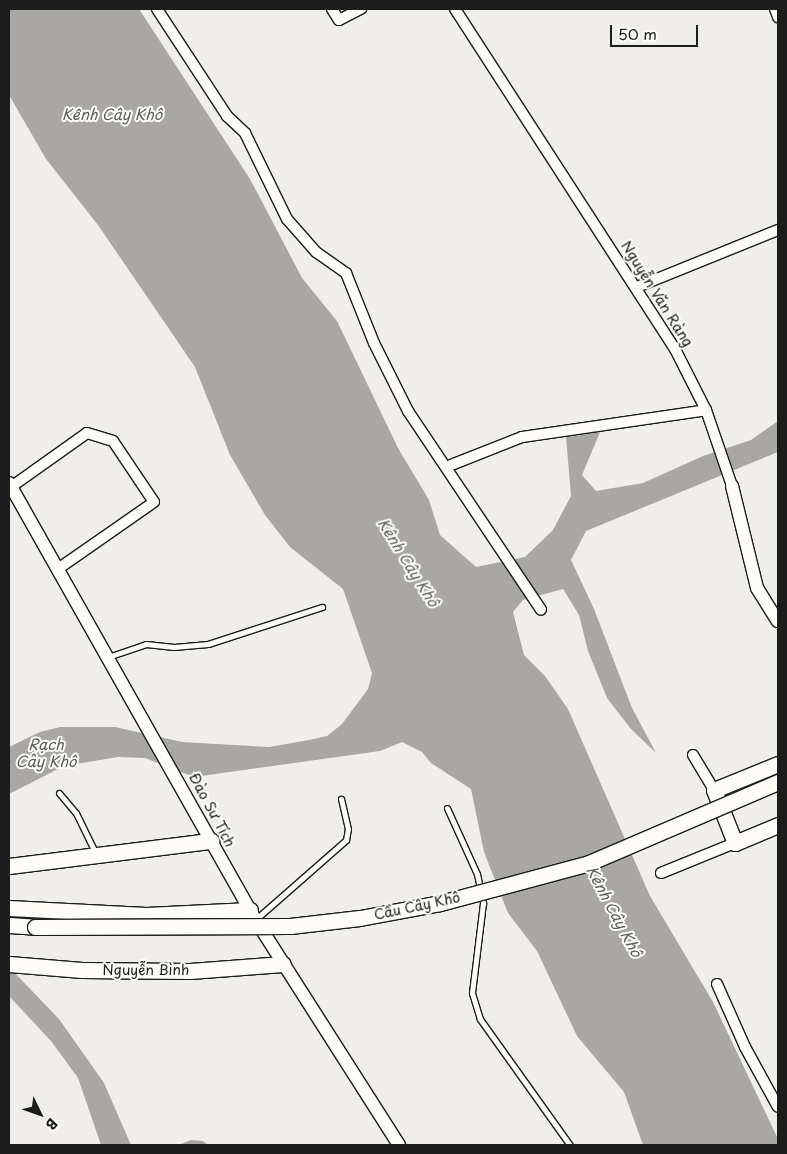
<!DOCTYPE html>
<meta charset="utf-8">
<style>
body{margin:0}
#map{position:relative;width:787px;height:1154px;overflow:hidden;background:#f0eeea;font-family:"Playpen Sans",sans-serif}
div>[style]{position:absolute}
.water>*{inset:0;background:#a8a7a3}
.roads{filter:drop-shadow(1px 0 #1c1c1c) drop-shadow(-1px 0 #1c1c1c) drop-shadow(0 1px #1c1c1c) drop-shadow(0 -1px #1c1c1c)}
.service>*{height:5px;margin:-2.5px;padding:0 2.5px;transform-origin:2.5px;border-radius:2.5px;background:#fdfcf7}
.minor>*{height:10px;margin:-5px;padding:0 5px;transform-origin:5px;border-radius:5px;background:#fdfcf7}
.tertiary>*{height:12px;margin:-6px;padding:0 6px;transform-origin:6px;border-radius:6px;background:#fdfcf7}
.secondary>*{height:15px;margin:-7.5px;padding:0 7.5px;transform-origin:7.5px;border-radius:7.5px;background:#fdfcf7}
.bridges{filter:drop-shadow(1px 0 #1c1c1c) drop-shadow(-1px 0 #1c1c1c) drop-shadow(0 1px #1c1c1c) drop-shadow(0 -1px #1c1c1c)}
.secondary-bridge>*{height:15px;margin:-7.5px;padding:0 7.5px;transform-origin:7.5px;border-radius:7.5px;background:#fdfcf7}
span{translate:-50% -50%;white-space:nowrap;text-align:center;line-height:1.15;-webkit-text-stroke:4px #fdfcf7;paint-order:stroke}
.street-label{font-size:14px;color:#1c1c1c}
.water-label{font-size:15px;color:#5b5b59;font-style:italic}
.frame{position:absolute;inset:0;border:10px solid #1c1c1c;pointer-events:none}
.north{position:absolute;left:15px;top:1089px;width:50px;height:50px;-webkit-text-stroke:4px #fdfcf7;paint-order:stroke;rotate:132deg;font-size:14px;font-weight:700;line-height:20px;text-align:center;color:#1c1c1c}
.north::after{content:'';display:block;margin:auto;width:18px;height:22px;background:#1c1c1c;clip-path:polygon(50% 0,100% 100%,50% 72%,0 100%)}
.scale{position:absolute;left:610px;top:25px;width:88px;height:22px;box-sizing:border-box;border:2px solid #1c1c1c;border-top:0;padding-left:6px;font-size:15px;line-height:18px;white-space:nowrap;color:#1c1c1c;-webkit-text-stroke:4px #fdfcf7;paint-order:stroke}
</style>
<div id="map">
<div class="water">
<i style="clip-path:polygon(9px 9px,139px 9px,250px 179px,302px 278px,337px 321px,398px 448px,429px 500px,440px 535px,476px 567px,525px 557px,553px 530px,571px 496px,566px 437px,600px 432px,582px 475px,596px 491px,643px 483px,703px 456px,751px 440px,778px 421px,778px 452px,586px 531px,571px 560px,594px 609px,632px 708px,656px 753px,631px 729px,607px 698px,588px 651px,579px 615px,563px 589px,523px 600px,513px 612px,524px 655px,545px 676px,568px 709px,650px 896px,713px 1002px,778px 1139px,778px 1145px,643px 1145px,624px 1092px,577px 1036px,537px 951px,508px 913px,484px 852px,471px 789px,431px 763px,422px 752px,402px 742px,380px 751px,194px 777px,145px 758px,118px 757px,64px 766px,9px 794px,9px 747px,40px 732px,60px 727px,115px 727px,182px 742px,269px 747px,309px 740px,327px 736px,342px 724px,368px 689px,372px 673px,343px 589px,290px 547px,265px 515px,230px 455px,195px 367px,98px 225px,46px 159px,9px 95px)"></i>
<i style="clip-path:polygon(9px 967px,59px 1019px,104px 1083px,131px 1145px,101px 1145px,78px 1078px,51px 1041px,9px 996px)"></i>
<i style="clip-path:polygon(191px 1140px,203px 1141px,208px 1145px,178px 1145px)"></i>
</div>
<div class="roads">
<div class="service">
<i style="left:108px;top:657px;width:40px;rotate:-18.9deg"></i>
<i style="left:146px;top:644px;width:28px;rotate:6deg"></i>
<i style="left:174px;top:647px;width:34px;rotate:-5deg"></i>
<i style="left:208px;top:644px;width:120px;rotate:-18deg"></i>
<i style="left:59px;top:793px;width:26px;rotate:50deg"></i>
<i style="left:76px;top:813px;width:46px;rotate:64deg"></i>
<i style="left:447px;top:808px;width:72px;rotate:65.6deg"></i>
<i style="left:477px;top:874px;width:30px;rotate:78deg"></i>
<i style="left:483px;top:903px;width:91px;rotate:97deg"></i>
<i style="left:472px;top:993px;width:27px;rotate:73deg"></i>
<i style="left:480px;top:1019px;width:155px;rotate:54.5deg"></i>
<i style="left:256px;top:919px;width:120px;rotate:-41.3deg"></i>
<i style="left:346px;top:840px;width:11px;rotate:-80deg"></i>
<i style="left:348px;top:829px;width:31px;rotate:-103deg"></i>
</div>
<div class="minor">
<i style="left:157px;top:9px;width:128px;rotate:56.8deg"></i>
<i style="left:227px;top:116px;width:25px;rotate:43deg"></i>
<i style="left:245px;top:133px;width:96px;rotate:64deg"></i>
<i style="left:287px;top:219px;width:44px;rotate:48.7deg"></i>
<i style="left:316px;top:252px;width:37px;rotate:35deg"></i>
<i style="left:346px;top:273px;width:75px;rotate:68.2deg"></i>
<i style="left:374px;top:343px;width:76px;rotate:63.4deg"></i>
<i style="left:408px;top:411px;width:239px;rotate:56.2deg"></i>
<i style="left:332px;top:9px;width:13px;rotate:58deg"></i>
<i style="left:339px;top:20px;width:25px;rotate:-27deg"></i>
<i style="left:455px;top:9px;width:405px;rotate:57.1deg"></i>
<i style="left:675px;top:349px;width:68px;rotate:63.1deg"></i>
<i style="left:706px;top:410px;width:80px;rotate:71.1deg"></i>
<i style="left:775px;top:9px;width:9px;rotate:69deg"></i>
<i style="left:637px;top:287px;width:152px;rotate:-22deg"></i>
<i style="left:446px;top:467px;width:82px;rotate:-21.5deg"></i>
<i style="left:522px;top:437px;width:186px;rotate:-8.3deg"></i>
<i style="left:11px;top:487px;width:93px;rotate:-35.4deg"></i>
<i style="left:87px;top:433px;width:27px;rotate:17deg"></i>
<i style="left:113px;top:441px;width:73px;rotate:56.1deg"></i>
<i style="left:154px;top:502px;width:117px;rotate:145.1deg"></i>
<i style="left:693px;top:755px;width:41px;rotate:59deg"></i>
<i style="left:661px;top:873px;width:80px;rotate:-22.1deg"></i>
<i style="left:717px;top:984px;width:69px;rotate:66deg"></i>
<i style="left:745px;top:1047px;width:68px;rotate:61.2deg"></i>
</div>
<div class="tertiary">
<i style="left:9px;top:483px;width:501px;rotate:60.57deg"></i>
<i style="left:255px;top:919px;width:268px;rotate:57.5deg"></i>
<i style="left:732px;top:486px;width:105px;rotate:76.2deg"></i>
<i style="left:757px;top:588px;width:39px;rotate:58deg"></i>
</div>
<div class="secondary">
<i style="left:778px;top:764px;width:69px;rotate:157.9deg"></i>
<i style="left:714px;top:790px;width:57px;rotate:68.4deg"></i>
<i style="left:735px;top:843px;width:47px;rotate:-22.7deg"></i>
<i style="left:9px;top:866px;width:204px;rotate:-7.1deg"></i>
<i style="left:9px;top:908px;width:137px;rotate:2.9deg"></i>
<i style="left:146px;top:915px;width:104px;rotate:-2.8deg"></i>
<i style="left:9px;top:925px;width:26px;rotate:4deg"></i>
<i style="left:9px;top:964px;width:73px;rotate:4.7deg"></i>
<i style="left:82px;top:970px;width:108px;rotate:0.5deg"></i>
<i style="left:190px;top:971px;width:93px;rotate:-4.3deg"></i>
</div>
</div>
<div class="bridges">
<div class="secondary-bridge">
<i style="left:35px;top:927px;width:255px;rotate:-0.2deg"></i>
<i style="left:290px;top:926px;width:70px;rotate:-6.5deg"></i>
<i style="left:360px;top:918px;width:81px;rotate:-10.6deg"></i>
<i style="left:440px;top:903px;width:154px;rotate:-15deg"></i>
<i style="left:589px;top:863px;width:206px;rotate:-23.2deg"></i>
</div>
</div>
<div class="street-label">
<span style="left:657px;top:294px;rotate:58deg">Nguyễn Văn Ràng</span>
<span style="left:212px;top:810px;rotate:62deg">Đào Sư Tích</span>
<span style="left:417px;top:906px;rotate:-12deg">Cầu Cây Khô</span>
<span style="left:146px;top:970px">Nguyễn Bình</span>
</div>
<div class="water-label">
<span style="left:112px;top:114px">Kênh Cây Khô</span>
<span style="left:409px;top:562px;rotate:58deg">Kênh Cây Khô</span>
<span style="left:46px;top:752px">Rạch<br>Cây Khô</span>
<span style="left:615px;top:911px;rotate:62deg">Kênh Cây Khô</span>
</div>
<div class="frame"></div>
<div class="north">B</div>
<div class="scale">50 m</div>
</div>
